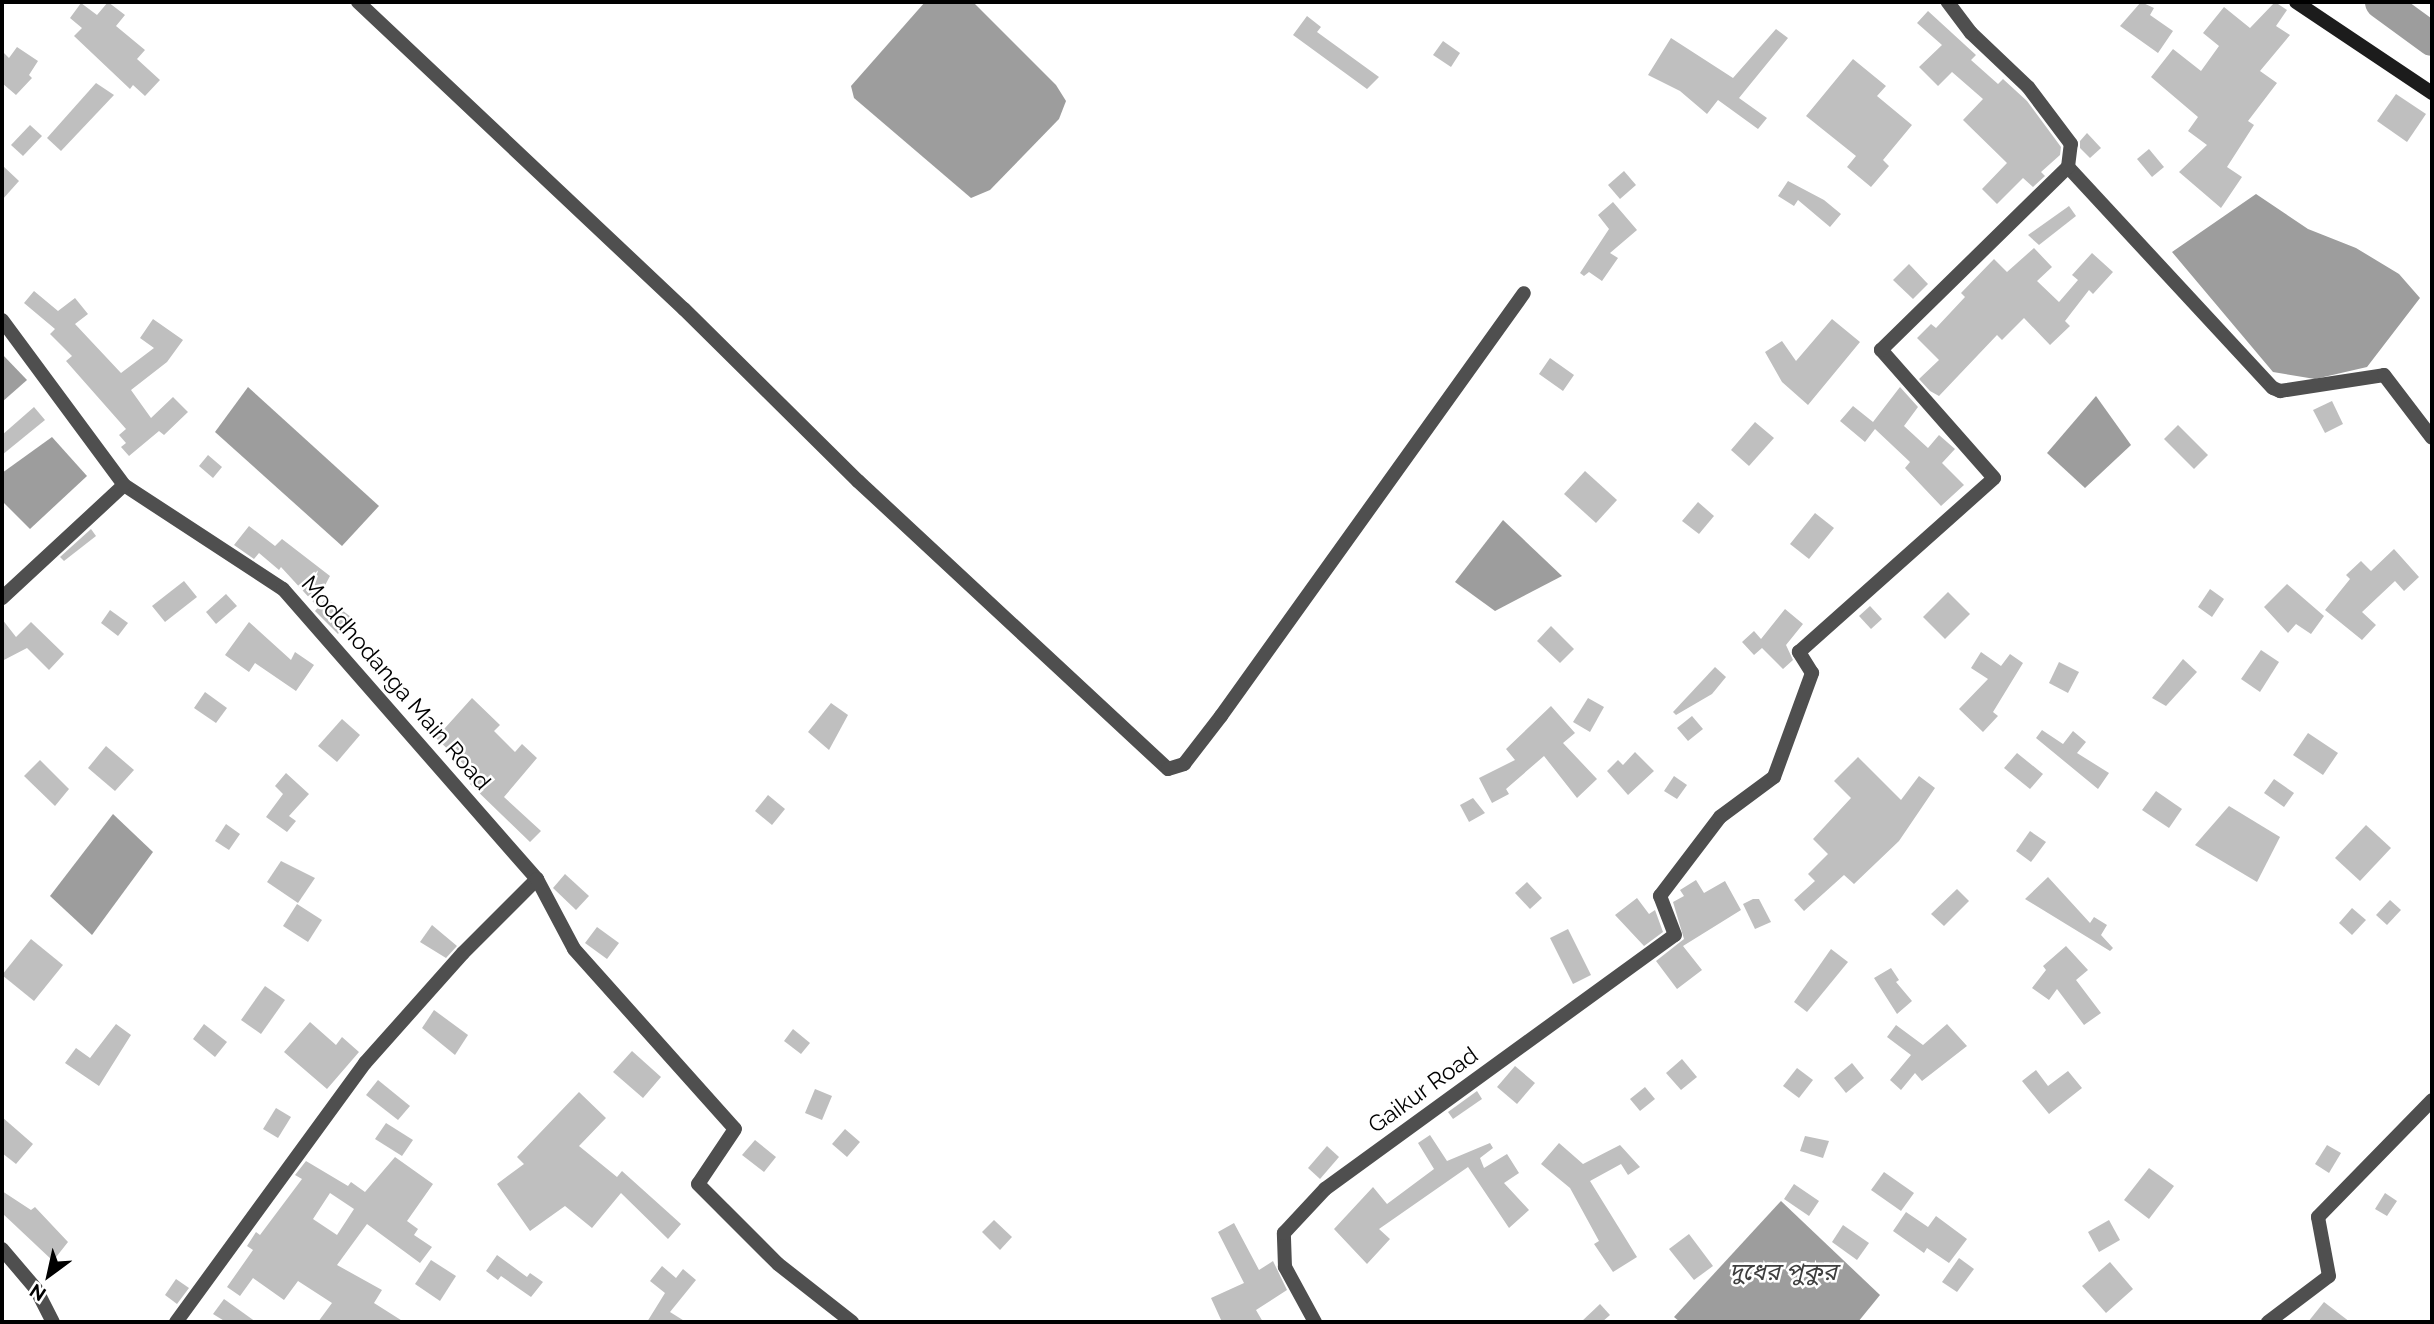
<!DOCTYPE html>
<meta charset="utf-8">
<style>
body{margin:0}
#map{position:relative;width:2434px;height:1324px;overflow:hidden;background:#fff;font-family:Raleway,"Noto Sans Bengali",sans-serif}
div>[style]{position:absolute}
.water>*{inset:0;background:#9d9d9d}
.river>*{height:33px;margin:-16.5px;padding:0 16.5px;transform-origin:16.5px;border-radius:16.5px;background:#9d9d9d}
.building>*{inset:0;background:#bfbfbf}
.minor>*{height:14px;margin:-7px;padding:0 7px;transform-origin:7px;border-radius:7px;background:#4f4f4f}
.secondary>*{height:14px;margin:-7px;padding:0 7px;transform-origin:7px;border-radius:7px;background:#1c1c1c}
span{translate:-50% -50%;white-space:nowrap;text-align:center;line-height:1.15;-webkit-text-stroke:5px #fff;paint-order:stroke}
.street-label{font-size:23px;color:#000}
.water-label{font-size:24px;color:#3e3e3e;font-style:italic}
.frame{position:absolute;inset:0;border:4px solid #000;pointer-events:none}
.north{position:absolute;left:14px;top:1240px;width:70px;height:70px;-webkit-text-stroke:5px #fff;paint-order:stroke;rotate:213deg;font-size:19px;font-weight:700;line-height:28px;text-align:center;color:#000}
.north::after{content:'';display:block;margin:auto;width:24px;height:32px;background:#000;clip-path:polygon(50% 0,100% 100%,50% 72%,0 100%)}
</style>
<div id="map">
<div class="water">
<i style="clip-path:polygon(925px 2px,973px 2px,1056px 85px,1066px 101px,1059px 119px,990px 190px,971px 198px,854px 98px,851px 86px)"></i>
<i style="clip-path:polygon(2256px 194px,2308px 229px,2356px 248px,2399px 274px,2420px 298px,2367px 367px,2315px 379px,2273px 372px,2172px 252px)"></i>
<i style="clip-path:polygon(2px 354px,27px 380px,2px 402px)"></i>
<i style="clip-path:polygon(248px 387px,379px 506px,342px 546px,215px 432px)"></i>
<i style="clip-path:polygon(2096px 396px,2131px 445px,2085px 488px,2047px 453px)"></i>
<i style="clip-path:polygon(52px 437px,87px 476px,30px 529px,2px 501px,2px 473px)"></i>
<i style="clip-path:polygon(1503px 520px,1562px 576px,1495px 611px,1455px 582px)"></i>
<i style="clip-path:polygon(113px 814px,153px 852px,92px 935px,50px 896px)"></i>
<i style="clip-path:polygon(1781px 1201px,1880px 1295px,1858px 1322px,1680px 1322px,1674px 1317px)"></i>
</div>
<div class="river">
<i style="left:2381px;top:2px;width:63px;rotate:36deg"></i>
</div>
<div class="building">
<i style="clip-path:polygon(108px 2px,125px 15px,116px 26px,145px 50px,137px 59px,160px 80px,145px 96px,133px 85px,130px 89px,74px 36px,82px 28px,70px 18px,81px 3px,97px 15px)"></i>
<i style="clip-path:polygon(2141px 2px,2154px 8px,2150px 15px,2173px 31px,2158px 53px,2120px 26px)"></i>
<i style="clip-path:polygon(2275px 2px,2287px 10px,2276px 26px,2290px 35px,2260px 71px,2277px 83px,2248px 121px,2254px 125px,2227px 167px,2242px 177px,2221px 208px,2179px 172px,2207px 145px,2188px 131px,2198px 117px,2151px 77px,2173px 49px,2201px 71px,2219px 46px,2203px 33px,2224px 7px,2250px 28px)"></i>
<i style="clip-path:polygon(1928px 11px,1976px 55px,1971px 60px,1998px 84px,2003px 79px,2027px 101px,2061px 147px,2060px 155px,2041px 172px,2045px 176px,2033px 187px,2023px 178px,1997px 204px,1982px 189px,2007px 163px,1963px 120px,1983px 99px,1952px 72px,1938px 86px,1919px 67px,1942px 45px,1917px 23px)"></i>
<i style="clip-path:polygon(1307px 16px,1321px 27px,1317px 32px,1379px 77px,1367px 89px,1293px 35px)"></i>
<i style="clip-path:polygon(1776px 29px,1788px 38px,1739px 98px,1767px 118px,1758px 129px,1718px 100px,1707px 114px,1680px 91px,1648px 75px,1671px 38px,1733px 78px)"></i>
<i style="clip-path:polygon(1443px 41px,1460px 53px,1451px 67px,1433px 55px)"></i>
<i style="clip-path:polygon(17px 47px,38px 61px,29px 75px,32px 78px,16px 95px,2px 83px,2px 51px,9px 58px)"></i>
<i style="clip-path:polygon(1853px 59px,1886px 86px,1877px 96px,1912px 125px,1883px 160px,1889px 166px,1871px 187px,1847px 167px,1856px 156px,1806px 116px)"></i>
<i style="clip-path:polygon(96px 83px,114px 95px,61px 151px,47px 138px)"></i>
<i style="clip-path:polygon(2396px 94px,2426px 114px,2407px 142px,2377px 121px)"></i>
<i style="clip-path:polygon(30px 125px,42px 136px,23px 156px,11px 145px)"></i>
<i style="clip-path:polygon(2087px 133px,2101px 148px,2090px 158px,2080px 148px,2080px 141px)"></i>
<i style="clip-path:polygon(2149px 149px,2164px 167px,2152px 177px,2137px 159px)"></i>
<i style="clip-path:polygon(2px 165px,19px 181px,2px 200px)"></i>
<i style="clip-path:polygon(1624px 171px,1636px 185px,1620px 199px,1608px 185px)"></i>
<i style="clip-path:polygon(1788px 181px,1824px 200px,1841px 214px,1830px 227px,1798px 200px,1794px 206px,1778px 196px)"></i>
<i style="clip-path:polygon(1613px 202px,1637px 230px,1610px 253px,1618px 258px,1602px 281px,1589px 272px,1584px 276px,1580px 273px,1609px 229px,1598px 215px)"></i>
<i style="clip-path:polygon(2069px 206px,2076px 216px,2039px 245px,2028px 235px)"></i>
<i style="clip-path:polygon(2034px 248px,2052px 267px,2037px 281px,2059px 302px,2078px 280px,2072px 275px,2092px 253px,2113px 272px,2093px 294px,2089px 290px,2065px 321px,2070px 326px,2050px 345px,2024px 318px,2002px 340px,1997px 335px,1939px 396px,1930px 391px,1919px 379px,1939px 360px,1917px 338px,1931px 324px,1936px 328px,1965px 297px,1961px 293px,1994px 259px,2007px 272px)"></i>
<i style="clip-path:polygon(1909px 264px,1928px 284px,1913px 299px,1893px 280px)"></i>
<i style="clip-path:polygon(34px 291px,58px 311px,75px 298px,88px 314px,75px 324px,121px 373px,154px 348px,140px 338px,153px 319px,183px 340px,167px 362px,131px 390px,151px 418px,173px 397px,188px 412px,164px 435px,159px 431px,129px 456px,121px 447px,126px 443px,119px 435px,126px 429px,66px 361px,72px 356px,50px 334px,55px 329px,24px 303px)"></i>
<i style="clip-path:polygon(1832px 319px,1860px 342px,1808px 405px,1782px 382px,1765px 352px,1782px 341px,1796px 361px)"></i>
<i style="clip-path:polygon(1550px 358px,1574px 375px,1563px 391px,1539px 374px)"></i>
<i style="clip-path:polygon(1900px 387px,1918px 407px,1904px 426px,1928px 448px,1939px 435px,1955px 449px,1942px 463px,1964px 485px,1941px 506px,1905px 468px,1910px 462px,1875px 429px,1865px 442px,1840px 421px,1853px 406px,1873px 422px)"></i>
<i style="clip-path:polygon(2332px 401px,2343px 424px,2325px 433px,2313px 410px)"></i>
<i style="clip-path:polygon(34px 407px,45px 420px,2px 455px,2px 435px)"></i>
<i style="clip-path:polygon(1755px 422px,1774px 438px,1749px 466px,1731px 450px)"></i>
<i style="clip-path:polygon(2178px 425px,2208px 455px,2194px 469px,2164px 439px)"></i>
<i style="clip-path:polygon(208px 455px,222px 467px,213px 478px,199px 466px)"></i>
<i style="clip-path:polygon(1585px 471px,1617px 500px,1596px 523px,1564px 494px)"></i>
<i style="clip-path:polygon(1698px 502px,1714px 516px,1699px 534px,1682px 521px)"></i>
<i style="clip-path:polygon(1815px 513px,1834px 528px,1809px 559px,1790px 544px)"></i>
<i style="clip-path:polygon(249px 526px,275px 546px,282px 539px,330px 576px,315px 604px,281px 567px,279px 570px,259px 553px,254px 559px,234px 545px)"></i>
<i style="clip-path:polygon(91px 529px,96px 536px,64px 561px,60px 557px)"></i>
<i style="clip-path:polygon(2394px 549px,2419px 577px,2404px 591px,2395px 581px,2362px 612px,2376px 625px,2362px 640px,2325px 610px,2350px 579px,2346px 575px,2361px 561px,2371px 571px)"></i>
<i style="clip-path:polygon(184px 581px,197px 597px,165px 622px,152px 606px)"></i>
<i style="clip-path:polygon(2287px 584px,2324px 616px,2311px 634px,2296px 624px,2288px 633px,2264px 607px)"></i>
<i style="clip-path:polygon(2210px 589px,2224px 599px,2212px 617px,2198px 607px)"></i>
<i style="clip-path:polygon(1948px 592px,1970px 614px,1945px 639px,1923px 617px)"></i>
<i style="clip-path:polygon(226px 594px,237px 606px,216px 624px,206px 612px)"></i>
<i style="clip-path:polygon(326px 598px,351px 617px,338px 634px,315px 611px)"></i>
<i style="clip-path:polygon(1870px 606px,1882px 619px,1871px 629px,1859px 616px)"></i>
<i style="clip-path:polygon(1785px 609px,1803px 624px,1786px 645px,1793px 660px,1783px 669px,1762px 648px,1754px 655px,1742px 642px,1754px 631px,1761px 639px)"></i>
<i style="clip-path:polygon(110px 610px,128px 623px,118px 636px,101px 623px)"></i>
<i style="clip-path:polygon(2px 619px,16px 637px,31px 622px,64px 654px,49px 670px,27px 648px,2px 661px)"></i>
<i style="clip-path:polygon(249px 622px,291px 660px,295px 652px,314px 665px,296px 691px,255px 663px,249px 672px,225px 655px)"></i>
<i style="clip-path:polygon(1551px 626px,1574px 649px,1560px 663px,1537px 641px)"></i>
<i style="clip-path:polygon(2261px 650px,2279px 662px,2260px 692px,2241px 679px)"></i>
<i style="clip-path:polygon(1981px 652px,2001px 666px,2010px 654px,2023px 663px,1993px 712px,1998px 716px,1983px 732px,1959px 709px,1988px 679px,1971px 668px)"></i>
<i style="clip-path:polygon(2183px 659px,2197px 672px,2166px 706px,2152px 698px)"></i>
<i style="clip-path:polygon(2059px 662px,2079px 672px,2068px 693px,2049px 683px)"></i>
<i style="clip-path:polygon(1715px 667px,1726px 677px,1712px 694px,1676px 715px,1673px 712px)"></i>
<i style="clip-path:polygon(205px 692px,227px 708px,216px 723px,194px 708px)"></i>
<i style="clip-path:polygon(472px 698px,500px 725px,494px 731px,515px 752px,522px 744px,537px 758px,504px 797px,541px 831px,530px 842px,470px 784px,477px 777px,436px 738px)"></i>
<i style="clip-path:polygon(1588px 698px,1604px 707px,1590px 732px,1573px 722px)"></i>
<i style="clip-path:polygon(831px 703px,848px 715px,829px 750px,808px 732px)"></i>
<i style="clip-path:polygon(1551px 706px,1575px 733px,1563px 743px,1597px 779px,1577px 798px,1544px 756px,1506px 789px,1509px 794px,1492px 803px,1479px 778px,1515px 760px,1506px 749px)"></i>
<i style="clip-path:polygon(1692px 716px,1703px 729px,1688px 741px,1677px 728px)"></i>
<i style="clip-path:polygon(342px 719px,360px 735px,337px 762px,318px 746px)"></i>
<i style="clip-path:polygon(2042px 730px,2063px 744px,2073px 731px,2086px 742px,2077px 753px,2109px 773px,2098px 789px,2036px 738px)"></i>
<i style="clip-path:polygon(2308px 733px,2338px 753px,2323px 775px,2293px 755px)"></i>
<i style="clip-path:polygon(106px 746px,134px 770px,115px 791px,88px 768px)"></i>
<i style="clip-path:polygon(1635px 752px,1654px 771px,1628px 795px,1607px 771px,1618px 760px,1623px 765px)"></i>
<i style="clip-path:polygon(2017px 753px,2043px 774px,2030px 789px,2004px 768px)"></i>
<i style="clip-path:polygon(1858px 757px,1901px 800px,1919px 776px,1935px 788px,1899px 841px,1854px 884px,1844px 875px,1804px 911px,1794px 900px,1815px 881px,1808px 874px,1828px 854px,1813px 839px,1851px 798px,1834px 781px)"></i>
<i style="clip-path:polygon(40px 760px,69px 789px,55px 806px,24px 776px)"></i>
<i style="clip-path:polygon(286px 773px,309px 794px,289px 816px,296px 821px,287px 832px,266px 817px,283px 794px,275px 786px)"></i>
<i style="clip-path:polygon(1674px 776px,1687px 785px,1677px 799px,1664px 791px)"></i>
<i style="clip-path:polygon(2274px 779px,2294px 793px,2284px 807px,2264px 793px)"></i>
<i style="clip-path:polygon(2156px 791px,2182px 809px,2169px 828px,2142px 810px)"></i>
<i style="clip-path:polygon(768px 795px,785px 809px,772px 825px,755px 811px)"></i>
<i style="clip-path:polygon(1473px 798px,1485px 813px,1469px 822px,1460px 805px)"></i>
<i style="clip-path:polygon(2229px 806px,2280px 837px,2257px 882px,2195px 845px)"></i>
<i style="clip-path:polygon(226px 824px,240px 834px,229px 850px,215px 841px)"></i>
<i style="clip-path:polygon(2366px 825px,2391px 848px,2360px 881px,2335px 858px)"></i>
<i style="clip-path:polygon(2030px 831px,2046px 842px,2031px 862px,2016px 851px)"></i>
<i style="clip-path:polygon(281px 861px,315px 878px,298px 903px,267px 882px)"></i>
<i style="clip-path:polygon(565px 874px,589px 896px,576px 910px,553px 888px)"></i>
<i style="clip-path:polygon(2048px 877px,2090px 923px,2094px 917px,2107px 925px,2101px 935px,2113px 948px,2110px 951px,2025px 899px)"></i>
<i style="clip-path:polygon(1696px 880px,1704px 893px,1725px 881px,1741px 910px,1683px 946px,1702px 970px,1677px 989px,1656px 961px,1684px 939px,1673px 902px,1684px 896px,1680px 890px)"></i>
<i style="clip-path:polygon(1527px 882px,1542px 898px,1530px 909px,1515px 893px)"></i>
<i style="clip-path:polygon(1957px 889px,1969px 901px,1944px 926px,1931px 914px)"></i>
<i style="clip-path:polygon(1637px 898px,1649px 914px,1655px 910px,1663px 932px,1644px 946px,1615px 915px)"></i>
<i style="clip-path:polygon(1753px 899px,1759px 899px,1771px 922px,1755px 929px,1743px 904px)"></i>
<i style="clip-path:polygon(2390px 900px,2401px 910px,2387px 925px,2376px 915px)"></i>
<i style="clip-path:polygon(297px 904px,322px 920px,308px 942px,283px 926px)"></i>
<i style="clip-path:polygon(2352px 908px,2366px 920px,2352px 935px,2339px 923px)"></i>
<i style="clip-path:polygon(432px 925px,457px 946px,446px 958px,420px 942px)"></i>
<i style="clip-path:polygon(597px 927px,619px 943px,607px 959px,585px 943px)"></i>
<i style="clip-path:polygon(1568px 929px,1591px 975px,1573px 984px,1550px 938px)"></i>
<i style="clip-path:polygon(31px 939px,63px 965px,34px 1001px,2px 975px)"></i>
<i style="clip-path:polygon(2066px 946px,2088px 970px,2076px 980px,2101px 1013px,2084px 1025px,2057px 989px,2049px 1000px,2032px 988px,2046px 970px,2043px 966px)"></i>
<i style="clip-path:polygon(1831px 949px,1848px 962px,1807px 1012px,1794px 1002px)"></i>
<i style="clip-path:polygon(1891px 968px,1899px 980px,1896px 982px,1912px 1001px,1897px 1014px,1874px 978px)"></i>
<i style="clip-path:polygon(265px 986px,285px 1000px,261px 1034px,241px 1020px)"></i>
<i style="clip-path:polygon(434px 1010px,468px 1035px,455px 1055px,422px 1028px)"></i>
<i style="clip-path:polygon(310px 1022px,336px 1045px,342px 1037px,359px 1052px,327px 1089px,284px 1052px)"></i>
<i style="clip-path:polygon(116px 1024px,131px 1035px,99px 1086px,65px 1063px,76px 1048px,90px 1058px)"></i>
<i style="clip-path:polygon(204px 1024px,227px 1042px,215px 1057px,193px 1039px)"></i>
<i style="clip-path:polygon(1947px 1024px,1967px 1046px,1922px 1081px,1915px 1073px,1901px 1090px,1890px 1080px,1911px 1055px,1887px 1037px,1896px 1025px,1923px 1045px)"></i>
<i style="clip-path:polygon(793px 1029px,810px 1043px,801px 1054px,784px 1041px)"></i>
<i style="clip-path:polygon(632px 1051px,661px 1077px,643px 1098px,613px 1072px)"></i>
<i style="clip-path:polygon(1682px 1059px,1697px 1077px,1681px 1090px,1666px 1073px)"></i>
<i style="clip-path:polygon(1852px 1063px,1864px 1078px,1846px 1093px,1834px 1078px)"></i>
<i style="clip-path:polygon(1515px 1066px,1535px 1083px,1517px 1104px,1497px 1087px)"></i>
<i style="clip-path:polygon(1797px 1068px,1813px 1080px,1799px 1098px,1783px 1086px)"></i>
<i style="clip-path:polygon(2036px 1070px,2048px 1086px,2068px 1071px,2082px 1088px,2049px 1114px,2022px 1081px)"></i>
<i style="clip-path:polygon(378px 1080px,410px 1106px,398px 1120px,366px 1095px)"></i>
<i style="clip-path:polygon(1645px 1087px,1655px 1099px,1640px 1111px,1630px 1099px)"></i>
<i style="clip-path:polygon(815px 1089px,832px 1096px,822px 1120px,805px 1113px)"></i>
<i style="clip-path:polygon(1477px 1091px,1482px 1099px,1453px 1119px,1448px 1112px)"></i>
<i style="clip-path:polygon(579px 1092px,606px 1118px,579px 1146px,617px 1177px,622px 1171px,681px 1224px,668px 1239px,621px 1193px,592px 1228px,565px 1206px,530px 1231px,497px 1184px,524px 1164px,517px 1157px)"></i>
<i style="clip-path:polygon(276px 1108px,291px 1117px,278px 1138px,263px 1129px)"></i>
<i style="clip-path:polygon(2px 1117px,33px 1144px,16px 1164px,2px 1153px)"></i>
<i style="clip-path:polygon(386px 1123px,413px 1140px,402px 1156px,375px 1139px)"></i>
<i style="clip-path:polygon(845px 1129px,860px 1142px,847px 1157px,832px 1144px)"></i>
<i style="clip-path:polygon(1430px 1135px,1447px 1161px,1490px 1143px,1493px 1148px,1480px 1158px,1484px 1168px,1507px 1154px,1519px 1173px,1504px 1183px,1529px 1210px,1509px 1228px,1468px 1167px,1379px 1229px,1390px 1239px,1367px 1264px,1334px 1229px,1373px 1187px,1387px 1204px,1434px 1169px,1418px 1143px)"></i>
<i style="clip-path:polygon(1805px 1136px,1829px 1141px,1823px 1158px,1800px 1151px)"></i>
<i style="clip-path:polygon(755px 1140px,776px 1157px,764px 1172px,742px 1155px)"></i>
<i style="clip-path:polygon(1559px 1143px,1583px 1164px,1620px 1145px,1640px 1167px,1628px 1175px,1621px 1164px,1590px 1181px,1637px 1257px,1613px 1272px,1594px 1244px,1599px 1241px,1570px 1188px,1541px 1164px)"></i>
<i style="clip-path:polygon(2327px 1145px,2341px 1153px,2329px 1173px,2315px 1164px)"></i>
<i style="clip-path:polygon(1327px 1146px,1339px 1157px,1320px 1179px,1308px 1168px)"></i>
<i style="clip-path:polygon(evenodd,395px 1157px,433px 1184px,407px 1221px,418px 1229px,414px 1235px,432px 1247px,420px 1263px,367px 1224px,337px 1265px,382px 1290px,374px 1303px,404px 1322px,318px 1322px,332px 1303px,298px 1281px,284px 1300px,253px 1278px,240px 1296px,227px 1287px,253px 1250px,247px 1246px,256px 1232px,260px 1235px,302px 1179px,295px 1175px,306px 1161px,348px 1186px,351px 1182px,365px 1192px,395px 1157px,330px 1193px,354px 1209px,337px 1235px,313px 1219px,330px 1193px)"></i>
<i style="clip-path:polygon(2149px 1168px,2174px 1186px,2149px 1219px,2124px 1200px)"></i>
<i style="clip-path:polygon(1884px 1172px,1914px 1193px,1901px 1211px,1871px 1190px)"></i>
<i style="clip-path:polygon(1794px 1184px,1819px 1201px,1809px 1216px,1784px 1199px)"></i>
<i style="clip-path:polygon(2px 1191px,31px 1210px,35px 1207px,68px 1242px,53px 1261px,2px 1213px)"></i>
<i style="clip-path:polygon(2385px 1193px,2397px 1201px,2387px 1216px,2375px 1209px)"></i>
<i style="clip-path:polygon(1906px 1212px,1928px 1227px,1936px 1216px,1967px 1239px,1949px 1263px,1927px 1248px,1924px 1253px,1893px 1231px)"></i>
<i style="clip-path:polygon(994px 1220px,1012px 1237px,1000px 1250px,982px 1232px)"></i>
<i style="clip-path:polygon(2109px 1220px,2120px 1240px,2099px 1252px,2088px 1232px)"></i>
<i style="clip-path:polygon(1234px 1223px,1259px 1270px,1273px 1261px,1287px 1290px,1256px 1310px,1263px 1322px,1222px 1322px,1211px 1298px,1244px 1283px,1218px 1232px)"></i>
<i style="clip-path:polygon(1843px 1225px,1869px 1243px,1857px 1260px,1832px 1242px)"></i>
<i style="clip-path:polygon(1689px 1234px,1713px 1266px,1694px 1280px,1669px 1249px)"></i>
<i style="clip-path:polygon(497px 1255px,527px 1277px,530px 1273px,543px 1282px,531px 1297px,501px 1276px,498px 1280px,486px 1271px)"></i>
<i style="clip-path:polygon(1959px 1258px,1974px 1269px,1957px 1292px,1942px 1282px)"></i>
<i style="clip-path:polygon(431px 1260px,456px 1276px,440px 1301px,415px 1284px)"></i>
<i style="clip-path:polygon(2110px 1262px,2133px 1289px,2106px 1313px,2082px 1286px)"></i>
<i style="clip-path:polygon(662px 1266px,676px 1278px,683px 1269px,696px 1280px,670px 1312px,686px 1322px,647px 1322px,665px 1293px,650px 1281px)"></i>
<i style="clip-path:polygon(176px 1279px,189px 1288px,177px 1304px,165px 1295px)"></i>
<i style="clip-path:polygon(224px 1299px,256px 1322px,226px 1322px,213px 1314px)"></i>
<i style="clip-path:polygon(2324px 1302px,2350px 1322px,2308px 1322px)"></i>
<i style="clip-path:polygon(1600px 1304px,1610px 1315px,1602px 1322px,1581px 1322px)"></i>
</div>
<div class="minor">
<i style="left:358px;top:2px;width:448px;rotate:43.3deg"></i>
<i style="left:684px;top:309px;width:245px;rotate:44.7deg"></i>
<i style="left:858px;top:481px;width:423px;rotate:42.9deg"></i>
<i style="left:1168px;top:769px;width:17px;rotate:-17deg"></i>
<i style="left:1184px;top:764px;width:61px;rotate:-52.4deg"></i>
<i style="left:1221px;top:716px;width:520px;rotate:-54.39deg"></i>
<i style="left:2068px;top:167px;width:301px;rotate:47.2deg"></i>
<i style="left:2273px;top:388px;width:8px;rotate:23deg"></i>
<i style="left:2280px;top:391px;width:105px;rotate:-8.7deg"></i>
<i style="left:2384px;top:375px;width:79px;rotate:52.7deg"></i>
<i style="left:2px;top:320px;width:205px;rotate:53.5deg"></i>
<i style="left:124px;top:485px;width:190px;rotate:33.2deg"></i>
<i style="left:283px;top:589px;width:386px;rotate:48.8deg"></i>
<i style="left:537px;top:879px;width:105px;rotate:135deg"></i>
<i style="left:463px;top:953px;width:147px;rotate:131.7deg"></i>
<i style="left:365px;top:1063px;width:321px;rotate:126.1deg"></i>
<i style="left:2px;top:598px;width:166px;rotate:-42.8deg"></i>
<i style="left:537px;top:879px;width:79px;rotate:62.1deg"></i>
<i style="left:574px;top:949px;width:241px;rotate:48.2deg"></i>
<i style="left:735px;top:1129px;width:66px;rotate:123.9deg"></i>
<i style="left:698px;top:1184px;width:113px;rotate:45deg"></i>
<i style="left:778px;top:1264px;width:94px;rotate:38.1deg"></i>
<i style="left:2px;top:1249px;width:52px;rotate:49.6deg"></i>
<i style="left:36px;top:1289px;width:37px;rotate:63deg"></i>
<i style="left:1315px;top:1322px;width:63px;rotate:-118.6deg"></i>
<i style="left:1285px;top:1267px;width:34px;rotate:-92deg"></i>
<i style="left:1284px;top:1233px;width:60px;rotate:-47deg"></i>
<i style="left:1325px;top:1189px;width:432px;rotate:-36deg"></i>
<i style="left:1675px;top:935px;width:42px;rotate:-111deg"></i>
<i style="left:1660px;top:896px;width:99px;rotate:-52.8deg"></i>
<i style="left:1720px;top:817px;width:67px;rotate:-36.5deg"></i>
<i style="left:1774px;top:777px;width:111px;rotate:-69.9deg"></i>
<i style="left:1812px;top:673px;width:25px;rotate:-122deg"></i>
<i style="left:1799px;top:652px;width:261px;rotate:-41.7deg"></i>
<i style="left:1994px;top:478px;width:171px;rotate:-131.4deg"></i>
<i style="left:1881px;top:350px;width:262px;rotate:-44.4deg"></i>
<i style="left:2068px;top:167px;width:23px;rotate:-83deg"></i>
<i style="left:2071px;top:144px;width:71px;rotate:-127deg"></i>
<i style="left:2028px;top:87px;width:79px;rotate:-136.5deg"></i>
<i style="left:1971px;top:33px;width:39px;rotate:-127deg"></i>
<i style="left:2268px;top:1322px;width:76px;rotate:-37deg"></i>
<i style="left:2329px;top:1276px;width:60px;rotate:-100.6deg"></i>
<i style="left:2318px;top:1217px;width:163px;rotate:-45.7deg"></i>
</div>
<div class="secondary">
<i style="left:2296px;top:2px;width:164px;rotate:33.8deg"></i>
</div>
<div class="street-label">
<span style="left:396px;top:683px;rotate:49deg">Moddhodanga Main Road</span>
<span style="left:1423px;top:1090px;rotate:-36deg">Gaikur Road</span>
</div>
<div class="water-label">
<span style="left:1783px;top:1272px">দুধের পুকুর</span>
</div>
<div class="frame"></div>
<div class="north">N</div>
</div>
